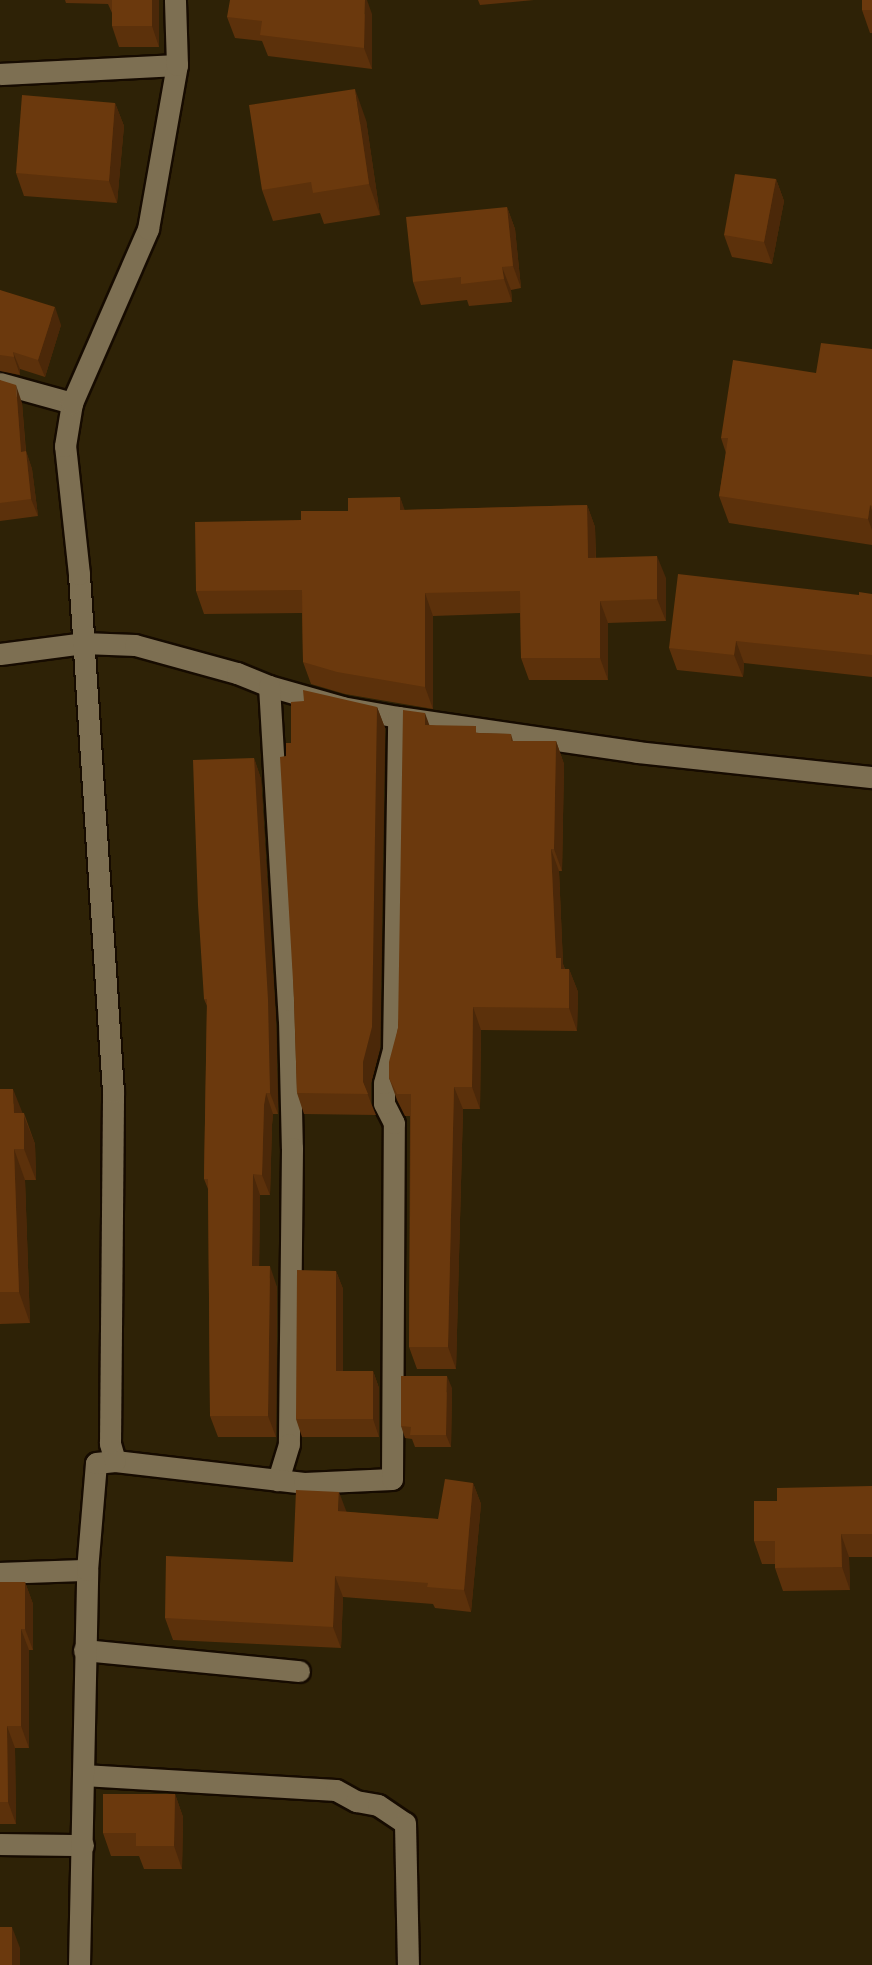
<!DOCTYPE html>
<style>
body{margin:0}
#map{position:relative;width:872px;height:1965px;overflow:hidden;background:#2e2206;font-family:Inter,sans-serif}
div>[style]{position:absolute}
.roads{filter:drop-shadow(2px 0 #160b00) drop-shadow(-2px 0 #160b00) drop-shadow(0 2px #160b00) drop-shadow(0 -2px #160b00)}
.minor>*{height:21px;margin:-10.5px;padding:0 10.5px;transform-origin:10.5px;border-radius:10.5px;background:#7d6f52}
.wall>*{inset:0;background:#5c310b}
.shaded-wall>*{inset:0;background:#4b2809}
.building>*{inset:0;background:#6b390d}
span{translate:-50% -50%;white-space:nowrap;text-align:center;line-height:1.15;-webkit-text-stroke:6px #241800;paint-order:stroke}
</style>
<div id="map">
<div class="roads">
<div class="minor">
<i style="left:0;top:74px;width:177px;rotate:-2.9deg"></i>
<i style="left:0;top:383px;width:75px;rotate:15.5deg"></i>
<i style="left:0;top:654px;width:84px;rotate:-7.5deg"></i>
<i style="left:83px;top:643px;width:52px;rotate:2.2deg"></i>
<i style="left:135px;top:645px;width:106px;rotate:15.4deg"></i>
<i style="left:237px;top:673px;width:35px;rotate:22deg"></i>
<i style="left:269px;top:686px;width:76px;rotate:16deg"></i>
<i style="left:342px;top:707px;width:57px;rotate:10.1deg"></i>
<i style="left:398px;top:717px;width:242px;rotate:8.3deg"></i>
<i style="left:637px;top:752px;width:236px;rotate:6.1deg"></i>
<i style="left:269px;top:686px;width:335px;rotate:86.6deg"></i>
<i style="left:289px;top:1020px;width:128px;rotate:88.7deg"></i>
<i style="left:292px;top:1148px;width:296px;rotate:90.6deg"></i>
<i style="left:289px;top:1444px;width:38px;rotate:107deg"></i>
<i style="left:115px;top:1461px;width:190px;rotate:6.6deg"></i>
<i style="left:304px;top:1483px;width:88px;rotate:-2.6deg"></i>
<i style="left:392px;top:1479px;width:356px;rotate:-89.7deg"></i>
<i style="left:394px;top:1123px;width:22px;rotate:-117deg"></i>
<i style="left:384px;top:1103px;width:20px;rotate:-90deg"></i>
<i style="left:384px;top:1083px;width:34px;rotate:-75deg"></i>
<i style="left:393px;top:1050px;width:333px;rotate:-89.1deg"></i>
<i style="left:0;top:1573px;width:87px;rotate:-2deg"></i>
<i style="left:84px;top:1650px;width:216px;rotate:5.6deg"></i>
<i style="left:83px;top:1775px;width:253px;rotate:3.4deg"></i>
<i style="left:336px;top:1790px;width:23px;rotate:29deg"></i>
<i style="left:356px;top:1801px;width:22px;rotate:10deg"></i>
<i style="left:378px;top:1805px;width:32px;rotate:34deg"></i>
<i style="left:405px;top:1823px;width:142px;rotate:88.8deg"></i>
<i style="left:0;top:1844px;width:83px;rotate:0.7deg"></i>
<i style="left:79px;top:1965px;width:395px;rotate:-88.8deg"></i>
<i style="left:87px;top:1570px;width:107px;rotate:-85.2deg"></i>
<i style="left:96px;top:1463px;width:19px;rotate:-6deg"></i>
<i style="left:115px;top:1461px;width:19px;rotate:-106deg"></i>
<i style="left:110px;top:1443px;width:351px;rotate:-89.5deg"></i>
<i style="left:113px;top:1092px;width:519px;rotate:-93.76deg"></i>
<i style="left:79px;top:574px;width:129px;rotate:-96.2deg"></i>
<i style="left:65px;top:446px;width:44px;rotate:-80.8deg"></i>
<i style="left:72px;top:403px;width:190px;rotate:-66.4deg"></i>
<i style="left:148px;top:229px;width:167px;rotate:-80deg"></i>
<i style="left:177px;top:65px;width:65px;rotate:-91.8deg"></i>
</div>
</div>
<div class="wall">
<i style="clip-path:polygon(65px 0,159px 0,159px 47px,119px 47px,112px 26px,112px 13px,108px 4px,66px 3px)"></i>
<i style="clip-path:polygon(478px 0,534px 0,480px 5px)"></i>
<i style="clip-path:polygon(872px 0,872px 33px,870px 33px,862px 10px)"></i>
<i style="clip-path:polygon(372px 14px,372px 69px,268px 56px,262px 41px,235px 38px,227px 17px)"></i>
<i style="clip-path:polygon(115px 103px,124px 126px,117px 203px,24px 196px,16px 173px)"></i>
<i style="clip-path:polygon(366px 120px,380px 215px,324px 224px,320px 213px,273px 221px,262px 190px)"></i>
<i style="clip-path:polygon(776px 179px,784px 201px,772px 264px,732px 257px,724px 235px)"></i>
<i style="clip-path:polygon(507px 207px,515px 229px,521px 288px,511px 290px,512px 302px,469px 306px,467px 300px,421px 305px,413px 282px)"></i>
<i style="clip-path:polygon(0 290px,61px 325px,45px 377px,20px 369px,20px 375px,0 371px)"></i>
<i style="clip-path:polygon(872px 349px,872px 545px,729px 523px,719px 496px,726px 453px,721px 438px,816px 373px)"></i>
<i style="clip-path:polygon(0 380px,22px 403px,26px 451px,32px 469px,38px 516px,0 521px)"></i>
<i style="clip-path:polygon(400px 497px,404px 510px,587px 505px,595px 527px,596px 558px,666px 578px,666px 621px,608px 623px,608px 680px,529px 680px,521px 658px,520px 613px,433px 616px,433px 709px,345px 694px,311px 684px,303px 662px,302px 613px,204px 614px,196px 591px,301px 520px,348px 511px)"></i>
<i style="clip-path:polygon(872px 594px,872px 677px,744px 663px,743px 677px,677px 670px,669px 648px,859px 595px)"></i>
<i style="clip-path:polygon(377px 707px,385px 728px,380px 1048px,371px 1083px,371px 1103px,376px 1115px,304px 1114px,297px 1093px,286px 756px)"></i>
<i style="clip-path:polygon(429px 725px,479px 733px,511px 734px,513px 741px,556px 741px,564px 764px,562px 871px,559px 871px,563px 964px,565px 969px,569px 969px,578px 992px,577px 1031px,481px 1030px,480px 1109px,463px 1109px,456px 1369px,417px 1369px,409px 1347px,410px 1116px,405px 1116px,397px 1100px,389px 1078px,398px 1028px)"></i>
<i style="clip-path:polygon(254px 758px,261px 779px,276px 1021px,278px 1114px,273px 1114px,272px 1125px,270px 1195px,260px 1195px,259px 1266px,277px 1287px,276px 1437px,218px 1437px,210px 1416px,208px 1189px,204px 1179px,207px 1006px,204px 999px)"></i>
<i style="clip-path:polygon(0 1089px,22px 1113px,24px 1113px,35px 1144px,36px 1180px,25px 1180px,30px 1323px,0 1324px)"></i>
<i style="clip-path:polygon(336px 1271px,343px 1289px,343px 1371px,373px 1371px,379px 1388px,379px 1437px,302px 1437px,296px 1419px)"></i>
<i style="clip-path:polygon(452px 1388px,451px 1447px,415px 1447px,412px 1439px,405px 1438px,401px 1426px)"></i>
<i style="clip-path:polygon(473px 1483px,481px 1504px,471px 1612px,435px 1608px,433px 1604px,343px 1597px,341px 1648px,173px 1640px,165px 1618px,293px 1562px,346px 1512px,438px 1519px)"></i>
<i style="clip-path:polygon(872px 1486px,872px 1557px,849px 1557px,850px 1590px,783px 1591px,775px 1568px,775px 1564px,762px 1564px,754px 1541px,777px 1501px)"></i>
<i style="clip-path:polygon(0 1582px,25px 1582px,33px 1604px,33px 1650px,29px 1650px,29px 1748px,15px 1748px,16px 1824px,0 1824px,0 1831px)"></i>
<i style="clip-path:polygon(175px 1794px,183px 1817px,182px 1869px,144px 1869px,139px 1856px,111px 1856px,103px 1833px)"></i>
</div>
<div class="shaded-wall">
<i style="clip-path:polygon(152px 0,159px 0,159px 47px,152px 26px)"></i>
<i style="clip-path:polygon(365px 0,367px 0,372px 14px,372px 69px,364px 48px)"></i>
<i style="clip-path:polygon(355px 89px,366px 120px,380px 215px,369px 184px)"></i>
<i style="clip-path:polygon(115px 103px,124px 126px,117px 203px,109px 181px)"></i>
<i style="clip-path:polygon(776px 179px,784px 201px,772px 264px,764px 242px)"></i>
<i style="clip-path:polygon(507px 207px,515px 229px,521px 288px,513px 266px)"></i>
<i style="clip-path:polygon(502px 267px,511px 290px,512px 302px,504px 279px)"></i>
<i style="clip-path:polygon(55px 307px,61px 325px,45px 377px,38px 360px)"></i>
<i style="clip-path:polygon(13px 352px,20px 369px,20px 375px,14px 357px)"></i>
<i style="clip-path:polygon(16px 385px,22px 403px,27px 470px,21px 452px)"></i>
<i style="clip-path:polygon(26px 451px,32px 469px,38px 516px,31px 499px)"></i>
<i style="clip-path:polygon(400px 497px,408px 519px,400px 510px)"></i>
<i style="clip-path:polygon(587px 505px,595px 527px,596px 580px,588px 558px)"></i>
<i style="clip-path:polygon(870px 505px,872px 511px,872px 530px,868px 519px)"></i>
<i style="clip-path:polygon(657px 556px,666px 578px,666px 621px,657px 599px)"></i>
<i style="clip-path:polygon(425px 593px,433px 616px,433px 709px,425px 687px)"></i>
<i style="clip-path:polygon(600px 601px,608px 623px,608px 680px,600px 658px)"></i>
<i style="clip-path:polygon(736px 641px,744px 663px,743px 677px,734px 655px)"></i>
<i style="clip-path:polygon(377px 707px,385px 728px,380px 1048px,371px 1083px,371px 1103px,363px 1082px,363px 1062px)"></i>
<i style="clip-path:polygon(425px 713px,433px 735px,425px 725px)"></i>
<i style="clip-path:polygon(556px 741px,564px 764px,562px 871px,554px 849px)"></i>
<i style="clip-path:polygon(254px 758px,261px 779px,276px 1021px,278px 1114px,270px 1093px)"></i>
<i style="clip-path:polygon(551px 849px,559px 871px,563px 964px,569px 980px,569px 969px,578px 992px,577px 1031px,569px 1008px,556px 958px)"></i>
<i style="clip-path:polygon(473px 1007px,481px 1030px,480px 1109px,472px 1087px)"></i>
<i style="clip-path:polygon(454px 1087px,463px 1109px,456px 1369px,448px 1347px)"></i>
<i style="clip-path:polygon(13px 1089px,35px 1144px,36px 1180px,24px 1149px,14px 1113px)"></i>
<i style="clip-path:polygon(266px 1093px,273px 1114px,272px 1125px,270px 1195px,262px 1175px,264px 1105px)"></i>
<i style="clip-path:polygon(14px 1149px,25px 1180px,30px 1323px,19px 1292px)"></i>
<i style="clip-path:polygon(253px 1174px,260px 1195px,259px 1287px,252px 1266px)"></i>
<i style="clip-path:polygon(270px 1266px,277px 1287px,276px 1437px,268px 1416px)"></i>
<i style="clip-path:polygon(336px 1271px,343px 1289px,343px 1388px,336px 1371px)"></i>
<i style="clip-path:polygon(373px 1371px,379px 1388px,379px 1437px,373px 1419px)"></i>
<i style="clip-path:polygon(447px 1376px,452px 1388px,451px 1447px,446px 1435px)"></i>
<i style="clip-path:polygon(473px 1483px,481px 1504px,471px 1612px,464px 1590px)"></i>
<i style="clip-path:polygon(339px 1492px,347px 1513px,338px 1511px)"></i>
<i style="clip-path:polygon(841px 1534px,849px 1557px,850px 1590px,842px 1567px)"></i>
<i style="clip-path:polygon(335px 1576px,343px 1597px,341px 1648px,333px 1627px)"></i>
<i style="clip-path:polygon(25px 1582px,33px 1604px,33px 1650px,25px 1629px)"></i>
<i style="clip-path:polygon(21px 1629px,29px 1650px,29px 1748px,21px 1726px)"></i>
<i style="clip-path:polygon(7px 1726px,15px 1748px,16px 1824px,8px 1802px)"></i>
<i style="clip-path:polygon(175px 1794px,183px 1817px,182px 1869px,174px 1846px)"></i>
<i style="clip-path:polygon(12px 1927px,20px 1948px,20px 1965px,12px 1965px)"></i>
</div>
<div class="building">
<i style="clip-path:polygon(112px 0,152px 0,152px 26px,112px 26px)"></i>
<i style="clip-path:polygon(230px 0,365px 0,364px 48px,260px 35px,262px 21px,227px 17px)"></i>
<i style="clip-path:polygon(862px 0,872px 0,872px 10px,862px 10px)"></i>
<i style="clip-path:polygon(355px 89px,369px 184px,313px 193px,311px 182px,262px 190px,249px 105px)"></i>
<i style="clip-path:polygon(22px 95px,115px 103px,109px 181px,16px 173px)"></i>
<i style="clip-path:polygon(735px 174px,776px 179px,764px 242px,724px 235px)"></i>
<i style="clip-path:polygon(507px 207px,513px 266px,502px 267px,504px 279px,461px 284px,461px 277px,413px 282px,406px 217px)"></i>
<i style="clip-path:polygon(0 290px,55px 307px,38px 360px,13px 352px,14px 357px,0 355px)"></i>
<i style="clip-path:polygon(821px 343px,872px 349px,872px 506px,870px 505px,868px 519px,719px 496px,728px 438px,721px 438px,733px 360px,816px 373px)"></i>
<i style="clip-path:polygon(0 380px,16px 385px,21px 452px,26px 451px,31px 499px,0 503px)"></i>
<i style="clip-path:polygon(400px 497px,400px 510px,587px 505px,588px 558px,657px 556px,657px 599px,600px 601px,600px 658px,521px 658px,520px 591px,425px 593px,425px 687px,337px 672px,303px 662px,302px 590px,196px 591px,195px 522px,301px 520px,301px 511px,348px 511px,348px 498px)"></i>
<i style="clip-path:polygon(678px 574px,859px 595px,859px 592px,872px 594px,872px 655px,736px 641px,734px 655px,669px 648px)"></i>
<i style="clip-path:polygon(303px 690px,377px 707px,372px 1027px,363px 1062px,363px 1082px,368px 1094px,297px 1093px,294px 998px,280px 757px,286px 756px,286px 743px,291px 743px,291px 702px,304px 701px)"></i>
<i style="clip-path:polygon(403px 710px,425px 713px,425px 725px,476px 726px,476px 733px,511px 734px,511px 741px,556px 741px,554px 849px,551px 849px,556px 958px,561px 958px,561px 969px,569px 969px,569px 1008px,473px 1007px,472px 1087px,454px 1087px,448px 1347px,409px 1347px,411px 1094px,397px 1094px,389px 1078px,389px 1062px,398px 1028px)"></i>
<i style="clip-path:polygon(254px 758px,268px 1000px,270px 1093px,266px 1093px,264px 1105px,262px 1175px,253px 1174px,252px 1266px,270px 1266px,268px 1416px,210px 1416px,208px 1179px,204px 1179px,207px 999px,204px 999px,198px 905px,193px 760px)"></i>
<i style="clip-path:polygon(0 1089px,13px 1089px,14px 1113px,24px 1113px,24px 1149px,14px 1149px,19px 1292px,0 1292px)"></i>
<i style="clip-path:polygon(297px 1270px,336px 1271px,336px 1371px,373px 1371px,373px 1419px,296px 1419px)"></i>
<i style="clip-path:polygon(401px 1376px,447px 1376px,446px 1435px,410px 1435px,411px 1427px,401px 1426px)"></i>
<i style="clip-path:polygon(445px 1479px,473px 1483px,464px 1590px,427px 1587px,428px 1583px,335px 1576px,333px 1627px,165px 1618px,166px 1556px,293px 1562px,296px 1490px,339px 1492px,338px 1511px,438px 1519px)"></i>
<i style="clip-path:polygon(872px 1486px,872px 1534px,841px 1534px,842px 1567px,775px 1568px,775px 1541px,754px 1541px,754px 1501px,777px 1501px,777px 1488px)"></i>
<i style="clip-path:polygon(0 1582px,25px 1582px,25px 1629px,21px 1629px,21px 1726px,7px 1726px,8px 1802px,0 1802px)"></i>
<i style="clip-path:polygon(103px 1794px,175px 1794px,174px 1846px,136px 1846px,136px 1833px,103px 1833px)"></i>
<i style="clip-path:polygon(0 1927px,12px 1927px,12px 1965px,0 1965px)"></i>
</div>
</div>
